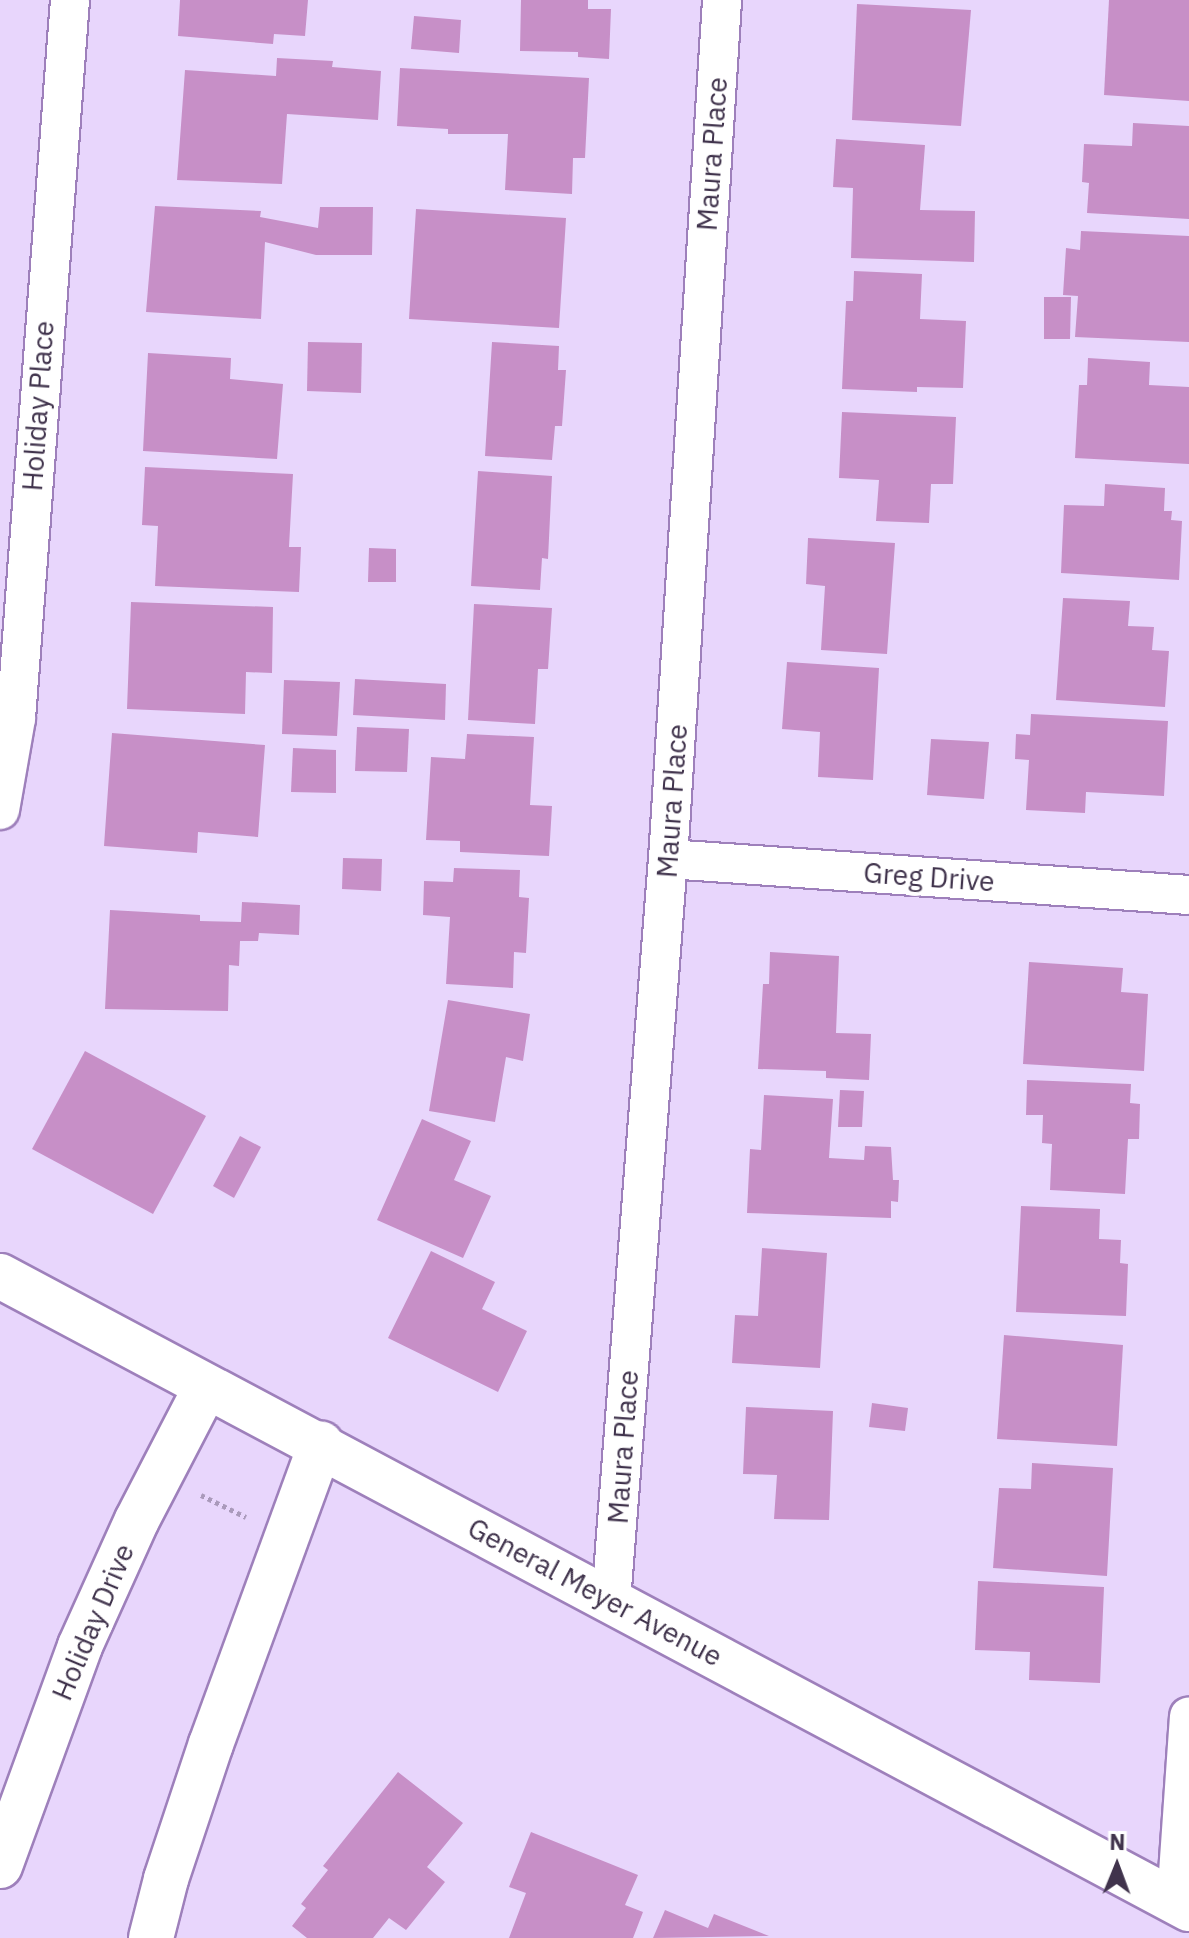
<!DOCTYPE html>
<style>
body{margin:0}
#map{position:relative;width:1189px;height:1938px;overflow:hidden;background:#e8d6fc;font-family:"IBM Plex Sans",sans-serif}
div>[style]{position:absolute}
.building>*{inset:0;background:#c78fc7}
.path>*{height:5px;margin-top:-2.5px;transform-origin:0;background:repeating-linear-gradient(90deg,#aa9abb 0 4px,transparent 0 8px)}
.roads{filter:drop-shadow(2px 0 #9e80bb) drop-shadow(-2px 0 #9e80bb) drop-shadow(0 2px #9e80bb) drop-shadow(0 -2px #9e80bb)}
.street>*{height:38px;margin:-19px;padding:0 19px;transform-origin:19px;border-radius:19px;background:#fff}
.secondary>*{height:44px;margin:-22px;padding:0 22px;transform-origin:22px;border-radius:22px;background:#fff}
span{translate:-50% -50%;white-space:nowrap;text-align:center;line-height:1.15;-webkit-text-stroke:8px #fff;paint-order:stroke}
.street-label{font-size:28px;color:#40334c}
.north{position:absolute;left:1077px;top:1826px;width:80px;height:80px;-webkit-text-stroke:6px #fff;paint-order:stroke;rotate:1deg;font-size:22px;font-weight:700;line-height:32px;text-align:center;color:#40334c}
.north::after{content:'';display:block;margin:auto;width:28px;height:36px;background:#40334c;clip-path:polygon(50% 0,100% 100%,50% 72%,0 100%)}
</style>
<div id="map">
<div class="building">
<i style="clip-path:polygon(180px 0,308px 0,305px 36px,274px 34px,273px 44px,178px 36px)"></i>
<i style="clip-path:polygon(521px 0,588px 0,588px 9px,611px 9px,609px 59px,578px 57px,578px 52px,520px 51px)"></i>
<i style="clip-path:polygon(1109px 0,1189px 0,1189px 101px,1104px 95px)"></i>
<i style="clip-path:polygon(857px 4px,971px 10px,961px 126px,852px 120px)"></i>
<i style="clip-path:polygon(414px 16px,461px 20px,459px 53px,411px 49px)"></i>
<i style="clip-path:polygon(277px 58px,333px 61px,332px 67px,381px 71px,378px 120px,287px 114px,282px 184px,177px 180px,185px 70px,276px 76px)"></i>
<i style="clip-path:polygon(400px 68px,589px 78px,585px 158px,573px 158px,572px 194px,505px 190px,508px 134px,448px 134px,448px 129px,397px 126px)"></i>
<i style="clip-path:polygon(1133px 123px,1189px 126px,1189px 219px,1087px 213px,1089px 183px,1082px 182px,1084px 144px,1132px 146px)"></i>
<i style="clip-path:polygon(836px 139px,925px 145px,920px 210px,975px 211px,974px 262px,851px 258px,853px 188px,833px 187px)"></i>
<i style="clip-path:polygon(155px 206px,261px 211px,260px 217px,318px 228px,320px 207px,373px 207px,372px 255px,316px 255px,265px 242px,261px 319px,146px 312px)"></i>
<i style="clip-path:polygon(416px 209px,566px 218px,559px 328px,409px 319px)"></i>
<i style="clip-path:polygon(1081px 231px,1189px 236px,1189px 342px,1075px 337px,1078px 296px,1063px 295px,1066px 248px,1080px 250px)"></i>
<i style="clip-path:polygon(854px 271px,922px 274px,920px 319px,966px 321px,963px 388px,917px 387px,917px 392px,842px 389px,846px 301px,853px 301px)"></i>
<i style="clip-path:polygon(1044px 297px,1071px 297px,1070px 339px,1044px 339px)"></i>
<i style="clip-path:polygon(308px 342px,362px 343px,361px 393px,307px 391px)"></i>
<i style="clip-path:polygon(492px 342px,559px 346px,558px 370px,566px 370px,562px 426px,555px 426px,552px 460px,485px 456px)"></i>
<i style="clip-path:polygon(148px 353px,231px 358px,230px 379px,283px 384px,277px 459px,143px 451px)"></i>
<i style="clip-path:polygon(1088px 358px,1150px 362px,1149px 385px,1189px 387px,1189px 464px,1075px 458px,1079px 385px,1087px 385px)"></i>
<i style="clip-path:polygon(842px 412px,956px 417px,953px 484px,931px 484px,929px 523px,876px 521px,879px 480px,839px 478px)"></i>
<i style="clip-path:polygon(145px 467px,293px 474px,289px 547px,301px 547px,299px 592px,155px 586px,158px 526px,142px 525px)"></i>
<i style="clip-path:polygon(478px 471px,552px 476px,548px 559px,542px 558px,540px 590px,471px 586px)"></i>
<i style="clip-path:polygon(1105px 484px,1165px 488px,1164px 511px,1172px 511px,1171px 520px,1182px 521px,1179px 580px,1061px 573px,1064px 505px,1104px 506px)"></i>
<i style="clip-path:polygon(808px 538px,895px 543px,887px 654px,821px 650px,825px 586px,806px 584px)"></i>
<i style="clip-path:polygon(369px 548px,396px 549px,396px 582px,368px 582px)"></i>
<i style="clip-path:polygon(1063px 598px,1130px 601px,1128px 626px,1154px 627px,1152px 650px,1169px 651px,1165px 707px,1056px 700px)"></i>
<i style="clip-path:polygon(131px 602px,273px 607px,272px 673px,246px 672px,245px 714px,127px 709px)"></i>
<i style="clip-path:polygon(474px 604px,552px 608px,548px 669px,538px 669px,535px 724px,468px 720px)"></i>
<i style="clip-path:polygon(787px 662px,879px 668px,873px 780px,818px 777px,820px 732px,782px 729px)"></i>
<i style="clip-path:polygon(355px 679px,446px 684px,445px 720px,353px 715px)"></i>
<i style="clip-path:polygon(284px 680px,340px 682px,337px 736px,282px 734px)"></i>
<i style="clip-path:polygon(1031px 714px,1168px 721px,1164px 796px,1086px 792px,1085px 813px,1026px 810px,1029px 760px,1015px 759px,1016px 734px,1030px 735px)"></i>
<i style="clip-path:polygon(357px 727px,409px 729px,407px 772px,355px 771px)"></i>
<i style="clip-path:polygon(112px 733px,265px 745px,258px 837px,198px 832px,197px 853px,104px 846px)"></i>
<i style="clip-path:polygon(467px 734px,534px 737px,530px 805px,552px 806px,549px 856px,460px 852px,460px 841px,426px 840px,431px 757px,465px 759px)"></i>
<i style="clip-path:polygon(931px 739px,989px 742px,984px 799px,927px 795px)"></i>
<i style="clip-path:polygon(293px 748px,336px 750px,336px 793px,291px 792px)"></i>
<i style="clip-path:polygon(343px 858px,382px 859px,381px 891px,342px 889px)"></i>
<i style="clip-path:polygon(454px 868px,520px 870px,519px 897px,529px 898px,526px 953px,514px 952px,513px 988px,446px 984px,450px 917px,423px 915px,424px 881px,453px 882px)"></i>
<i style="clip-path:polygon(242px 902px,300px 905px,299px 935px,259px 933px,258px 941px,240px 941px,239px 966px,229px 965px,228px 1011px,105px 1009px,110px 910px,200px 915px,200px 921px,241px 922px)"></i>
<i style="clip-path:polygon(770px 952px,839px 956px,836px 1033px,871px 1034px,869px 1080px,826px 1078px,826px 1071px,758px 1069px,763px 984px,769px 984px)"></i>
<i style="clip-path:polygon(1029px 962px,1123px 968px,1121px 992px,1148px 994px,1144px 1071px,1023px 1064px)"></i>
<i style="clip-path:polygon(448px 1000px,530px 1014px,523px 1061px,506px 1057px,495px 1122px,429px 1111px)"></i>
<i style="clip-path:polygon(85px 1051px,206px 1116px,153px 1214px,32px 1149px)"></i>
<i style="clip-path:polygon(1027px 1080px,1131px 1084px,1130px 1103px,1140px 1104px,1139px 1139px,1128px 1139px,1125px 1194px,1050px 1190px,1052px 1144px,1042px 1143px,1043px 1115px,1026px 1115px)"></i>
<i style="clip-path:polygon(840px 1090px,864px 1091px,862px 1127px,838px 1127px)"></i>
<i style="clip-path:polygon(764px 1095px,833px 1099px,829px 1158px,864px 1160px,865px 1146px,891px 1147px,893px 1180px,899px 1180px,898px 1202px,891px 1201px,891px 1218px,747px 1213px,750px 1149px,761px 1150px)"></i>
<i style="clip-path:polygon(422px 1119px,471px 1141px,454px 1180px,491px 1196px,463px 1258px,377px 1220px)"></i>
<i style="clip-path:polygon(240px 1136px,261px 1147px,234px 1198px,213px 1186px)"></i>
<i style="clip-path:polygon(1021px 1206px,1100px 1209px,1099px 1239px,1121px 1240px,1120px 1263px,1128px 1264px,1126px 1316px,1016px 1312px)"></i>
<i style="clip-path:polygon(762px 1248px,827px 1253px,820px 1368px,732px 1363px,735px 1315px,758px 1316px)"></i>
<i style="clip-path:polygon(431px 1251px,495px 1282px,482px 1309px,527px 1331px,498px 1392px,388px 1338px)"></i>
<i style="clip-path:polygon(1004px 1335px,1123px 1345px,1117px 1446px,997px 1439px)"></i>
<i style="clip-path:polygon(872px 1403px,908px 1408px,905px 1431px,869px 1427px)"></i>
<i style="clip-path:polygon(746px 1407px,833px 1411px,829px 1520px,774px 1519px,777px 1475px,743px 1474px)"></i>
<i style="clip-path:polygon(1032px 1463px,1113px 1468px,1107px 1576px,993px 1568px,999px 1488px,1031px 1489px)"></i>
<i style="clip-path:polygon(978px 1581px,1104px 1587px,1100px 1683px,1029px 1680px,1030px 1652px,975px 1650px)"></i>
<i style="clip-path:polygon(398px 1772px,463px 1823px,427px 1867px,445px 1882px,406px 1930px,389px 1918px,373px 1938px,307px 1938px,292px 1926px,306px 1908px,301px 1904px,328px 1870px,323px 1866px)"></i>
<i style="clip-path:polygon(531px 1832px,638px 1875px,625px 1905px,643px 1912px,633px 1938px,509px 1938px,526px 1893px,509px 1887px)"></i>
<i style="clip-path:polygon(665px 1910px,708px 1928px,714px 1914px,769px 1936px,653px 1938px)"></i>
</div>
<div class="path">
<i style="left:201px;top:1495px;width:50px;rotate:26.1deg"></i>
</div>
<div class="roads">
<div class="street">
<i style="left:0;top:810px;width:93px;rotate:-80.1deg"></i>
<i style="left:16px;top:718px;width:720px;rotate:-85.7deg"></i>
<i style="left:668px;top:859px;width:522px;rotate:3.95deg"></i>
<i style="left:611px;top:1601px;width:744px;rotate:-85.61deg"></i>
<i style="left:668px;top:859px;width:861px;rotate:-86.4deg"></i>
<i style="left:1176px;top:1902px;width:186px;rotate:-86deg"></i>
</div>
<div class="secondary">
<i style="left:0;top:1276px;width:1347px;rotate:28.03deg"></i>
<i style="left:0;top:1866px;width:234px;rotate:-70deg"></i>
<i style="left:80px;top:1646px;width:138px;rotate:-65.7deg"></i>
<i style="left:137px;top:1520px;width:150px;rotate:-62.6deg"></i>
<i style="left:151px;top:1938px;width:61px;rotate:-75.7deg"></i>
<i style="left:166px;top:1879px;width:142px;rotate:-71.6deg"></i>
<i style="left:211px;top:1744px;width:320px;rotate:-69.9deg"></i>
</div>
</div>
<div class="street-label">
<span style="left:712px;top:154px;rotate:-86deg">Maura Place</span>
<span style="left:38px;top:406px;rotate:-86deg">Holiday Place</span>
<span style="left:672px;top:801px;rotate:-86deg">Maura Place</span>
<span style="left:929px;top:877px;rotate:4deg">Greg Drive</span>
<span style="left:623px;top:1447px;rotate:-86deg">Maura Place</span>
<span style="left:595px;top:1592px;rotate:28deg">General Meyer Avenue</span>
<span style="left:93px;top:1622px;rotate:-67deg">Holiday Drive</span>
</div>
<div class="north">N</div>
</div>
